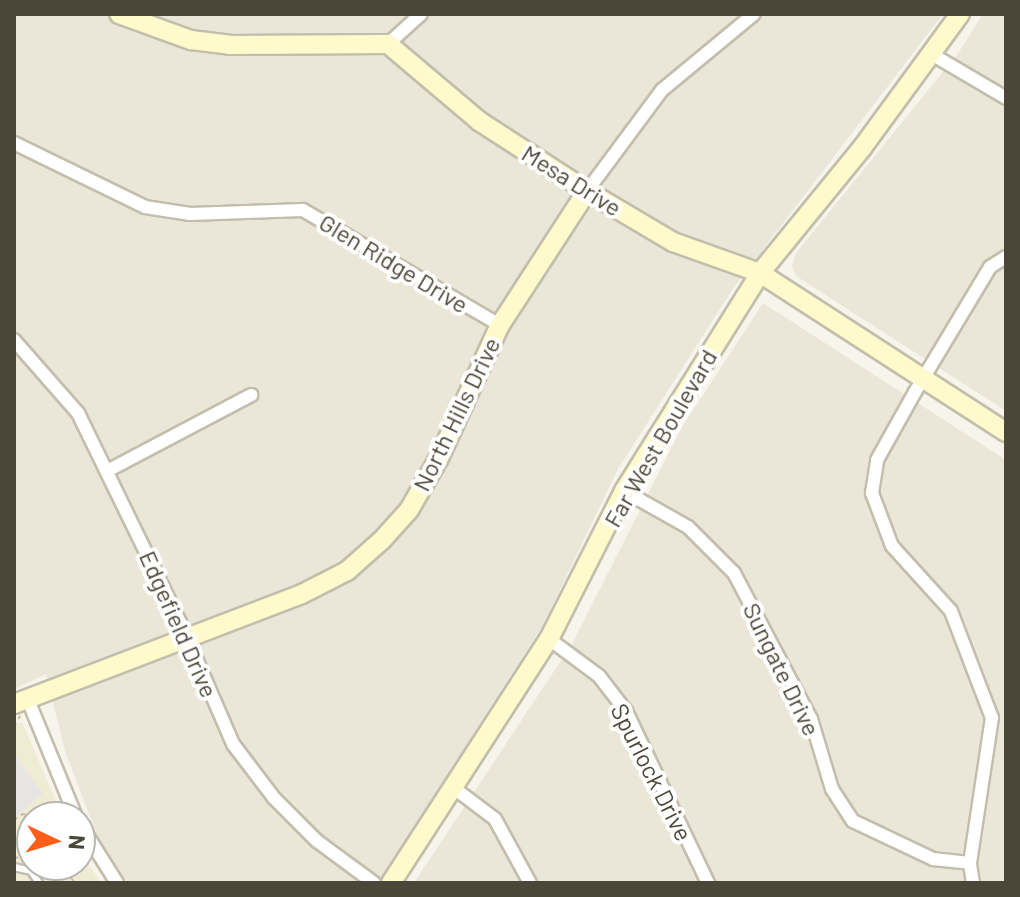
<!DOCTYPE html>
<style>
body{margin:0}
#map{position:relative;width:1020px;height:897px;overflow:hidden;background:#f6f4eb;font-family:Barlow,sans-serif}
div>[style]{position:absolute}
.residential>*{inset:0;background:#ebe7d8}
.education>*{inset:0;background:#f0ecd4}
.parking>*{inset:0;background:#e8e6e2}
.path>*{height:2px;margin-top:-1px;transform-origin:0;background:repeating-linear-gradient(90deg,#c6bd9c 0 4px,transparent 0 8px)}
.roads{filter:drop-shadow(2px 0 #c3beac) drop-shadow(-2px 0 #c3beac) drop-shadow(0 2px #c3beac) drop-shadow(0 -2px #c3beac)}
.lane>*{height:6px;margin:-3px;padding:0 3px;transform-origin:3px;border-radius:3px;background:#fff}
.street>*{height:12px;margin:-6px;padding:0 6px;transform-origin:6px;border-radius:6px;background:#fff}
.secondary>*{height:18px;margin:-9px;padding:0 9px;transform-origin:9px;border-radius:9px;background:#fffacc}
span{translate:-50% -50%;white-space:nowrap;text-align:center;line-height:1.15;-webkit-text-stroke:8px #fff;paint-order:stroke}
.street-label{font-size:24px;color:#4b4738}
.frame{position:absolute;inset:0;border:16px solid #4b4738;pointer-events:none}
.north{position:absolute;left:16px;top:801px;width:80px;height:80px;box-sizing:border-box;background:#fff;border:2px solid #b7b5af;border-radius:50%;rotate:94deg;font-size:22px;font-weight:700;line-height:32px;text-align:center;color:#4b4738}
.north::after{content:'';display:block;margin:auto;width:28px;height:36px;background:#ff5e19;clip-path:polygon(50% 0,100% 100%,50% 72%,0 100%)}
</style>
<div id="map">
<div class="residential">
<i style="clip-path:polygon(14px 14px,943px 14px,732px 290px,618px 469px,543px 625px,378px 883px,128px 883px,97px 836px,65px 751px,46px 674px,14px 689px)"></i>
<i style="clip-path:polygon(983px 14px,1006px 14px,1006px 411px,796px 276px,792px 266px,796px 253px,959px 52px)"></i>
<i style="clip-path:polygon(763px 303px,1006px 460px,1006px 883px,414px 883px,572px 644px,682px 427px)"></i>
</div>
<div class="education">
<i style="clip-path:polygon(22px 722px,63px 817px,32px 817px,32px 865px,80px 865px,80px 853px,102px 883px,14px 883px,14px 725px)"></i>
</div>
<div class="parking">
<i style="clip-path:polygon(14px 754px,43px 793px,17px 818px,14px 814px)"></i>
</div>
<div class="path">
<i style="left:14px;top:726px;width:12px;rotate:-59deg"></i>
<i style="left:14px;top:820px;width:11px;rotate:-34deg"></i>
<i style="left:23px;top:814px;width:11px;rotate:15deg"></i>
<i style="left:14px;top:857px;width:17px;rotate:13deg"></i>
<i style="left:61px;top:865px;width:23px;rotate:52deg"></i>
<i style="left:43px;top:871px;width:11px;rotate:-34deg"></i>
</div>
<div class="roads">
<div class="lane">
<i style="left:14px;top:867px;width:17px;rotate:13deg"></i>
<i style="left:31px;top:871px;width:14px;rotate:56deg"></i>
</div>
<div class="street">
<i style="left:388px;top:44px;width:45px;rotate:-42.3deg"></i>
<i style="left:933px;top:55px;width:85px;rotate:30.5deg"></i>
<i style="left:14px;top:143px;width:146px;rotate:26deg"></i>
<i style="left:145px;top:207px;width:46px;rotate:8.8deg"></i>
<i style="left:190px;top:214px;width:113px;rotate:-2deg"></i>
<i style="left:303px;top:210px;width:228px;rotate:30.3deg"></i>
<i style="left:587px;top:191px;width:126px;rotate:-53.4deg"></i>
<i style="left:662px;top:90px;width:119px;rotate:-39.6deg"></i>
<i style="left:14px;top:340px;width:97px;rotate:48.8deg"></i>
<i style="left:78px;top:413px;width:237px;rotate:64deg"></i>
<i style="left:182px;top:626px;width:129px;rotate:66.6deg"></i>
<i style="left:233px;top:744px;width:68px;rotate:52.8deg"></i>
<i style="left:274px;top:798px;width:61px;rotate:45deg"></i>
<i style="left:317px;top:841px;width:71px;rotate:36.4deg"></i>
<i style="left:109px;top:470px;width:161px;rotate:-27.8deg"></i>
<i style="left:624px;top:491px;width:73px;rotate:29.4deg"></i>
<i style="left:688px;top:527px;width:65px;rotate:45deg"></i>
<i style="left:734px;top:573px;width:165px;rotate:62.2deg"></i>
<i style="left:811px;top:719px;width:73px;rotate:73.3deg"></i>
<i style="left:832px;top:789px;width:38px;rotate:57deg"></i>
<i style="left:853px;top:821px;width:89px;rotate:25.4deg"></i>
<i style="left:933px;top:859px;width:37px;rotate:6deg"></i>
<i style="left:549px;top:639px;width:62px;rotate:36.5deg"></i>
<i style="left:599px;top:676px;width:44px;rotate:52.4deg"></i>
<i style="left:626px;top:711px;width:191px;rotate:64.5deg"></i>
<i style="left:28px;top:700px;width:126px;rotate:67.7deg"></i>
<i style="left:454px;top:788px;width:51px;rotate:37.1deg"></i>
<i style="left:495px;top:819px;width:73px;rotate:61.3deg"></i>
<i style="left:80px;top:824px;width:70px;rotate:57.9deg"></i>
<i style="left:973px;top:883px;width:20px;rotate:-99deg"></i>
<i style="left:970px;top:863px;width:147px;rotate:-81.4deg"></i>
<i style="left:992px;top:718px;width:115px;rotate:-111deg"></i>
<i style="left:951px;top:611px;width:88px;rotate:-132.2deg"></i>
<i style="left:892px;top:546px;width:57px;rotate:-110.7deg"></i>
<i style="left:872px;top:493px;width:33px;rotate:-81deg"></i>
<i style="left:877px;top:460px;width:78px;rotate:-60.8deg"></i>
<i style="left:915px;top:392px;width:146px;rotate:-59deg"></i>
<i style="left:990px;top:267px;width:19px;rotate:-32deg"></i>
</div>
<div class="secondary">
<i style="left:119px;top:14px;width:77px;rotate:19.9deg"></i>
<i style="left:191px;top:40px;width:39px;rotate:7deg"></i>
<i style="left:230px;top:45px;width:158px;rotate:-0.4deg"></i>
<i style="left:388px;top:44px;width:119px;rotate:40.2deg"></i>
<i style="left:479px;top:121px;width:129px;rotate:32.9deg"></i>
<i style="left:587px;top:191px;width:100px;rotate:30.7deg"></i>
<i style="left:673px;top:242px;width:92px;rotate:19.6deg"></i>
<i style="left:760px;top:273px;width:293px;rotate:32.9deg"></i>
<i style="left:14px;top:704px;width:308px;rotate:-20.9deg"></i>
<i style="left:302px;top:594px;width:51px;rotate:-27.1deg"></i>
<i style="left:347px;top:571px;width:47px;rotate:-41.5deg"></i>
<i style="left:382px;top:540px;width:40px;rotate:-48deg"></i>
<i style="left:409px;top:510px;width:60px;rotate:-60deg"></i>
<i style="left:439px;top:458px;width:146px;rotate:-65.4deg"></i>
<i style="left:500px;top:325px;width:160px;rotate:-57deg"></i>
<i style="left:391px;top:883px;width:291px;rotate:-57.1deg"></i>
<i style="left:549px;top:639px;width:166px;rotate:-63.1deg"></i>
<i style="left:624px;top:491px;width:257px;rotate:-58deg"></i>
<i style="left:760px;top:273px;width:161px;rotate:-50.8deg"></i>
<i style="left:862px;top:148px;width:166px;rotate:-53.8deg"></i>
</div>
</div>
<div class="street-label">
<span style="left:572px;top:180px;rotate:32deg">Mesa Drive</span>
<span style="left:394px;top:263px;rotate:31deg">Glen Ridge Drive</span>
<span style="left:456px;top:414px;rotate:-64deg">North Hills Drive</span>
<span style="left:660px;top:438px;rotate:-60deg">Far West Boulevard</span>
<span style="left:179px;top:624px;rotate:66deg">Edgefield Drive</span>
<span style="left:782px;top:669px;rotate:64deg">Sungate Drive</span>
<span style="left:652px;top:772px;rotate:63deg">Spurlock Drive</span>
</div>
<div class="frame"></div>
<div class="north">N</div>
</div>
